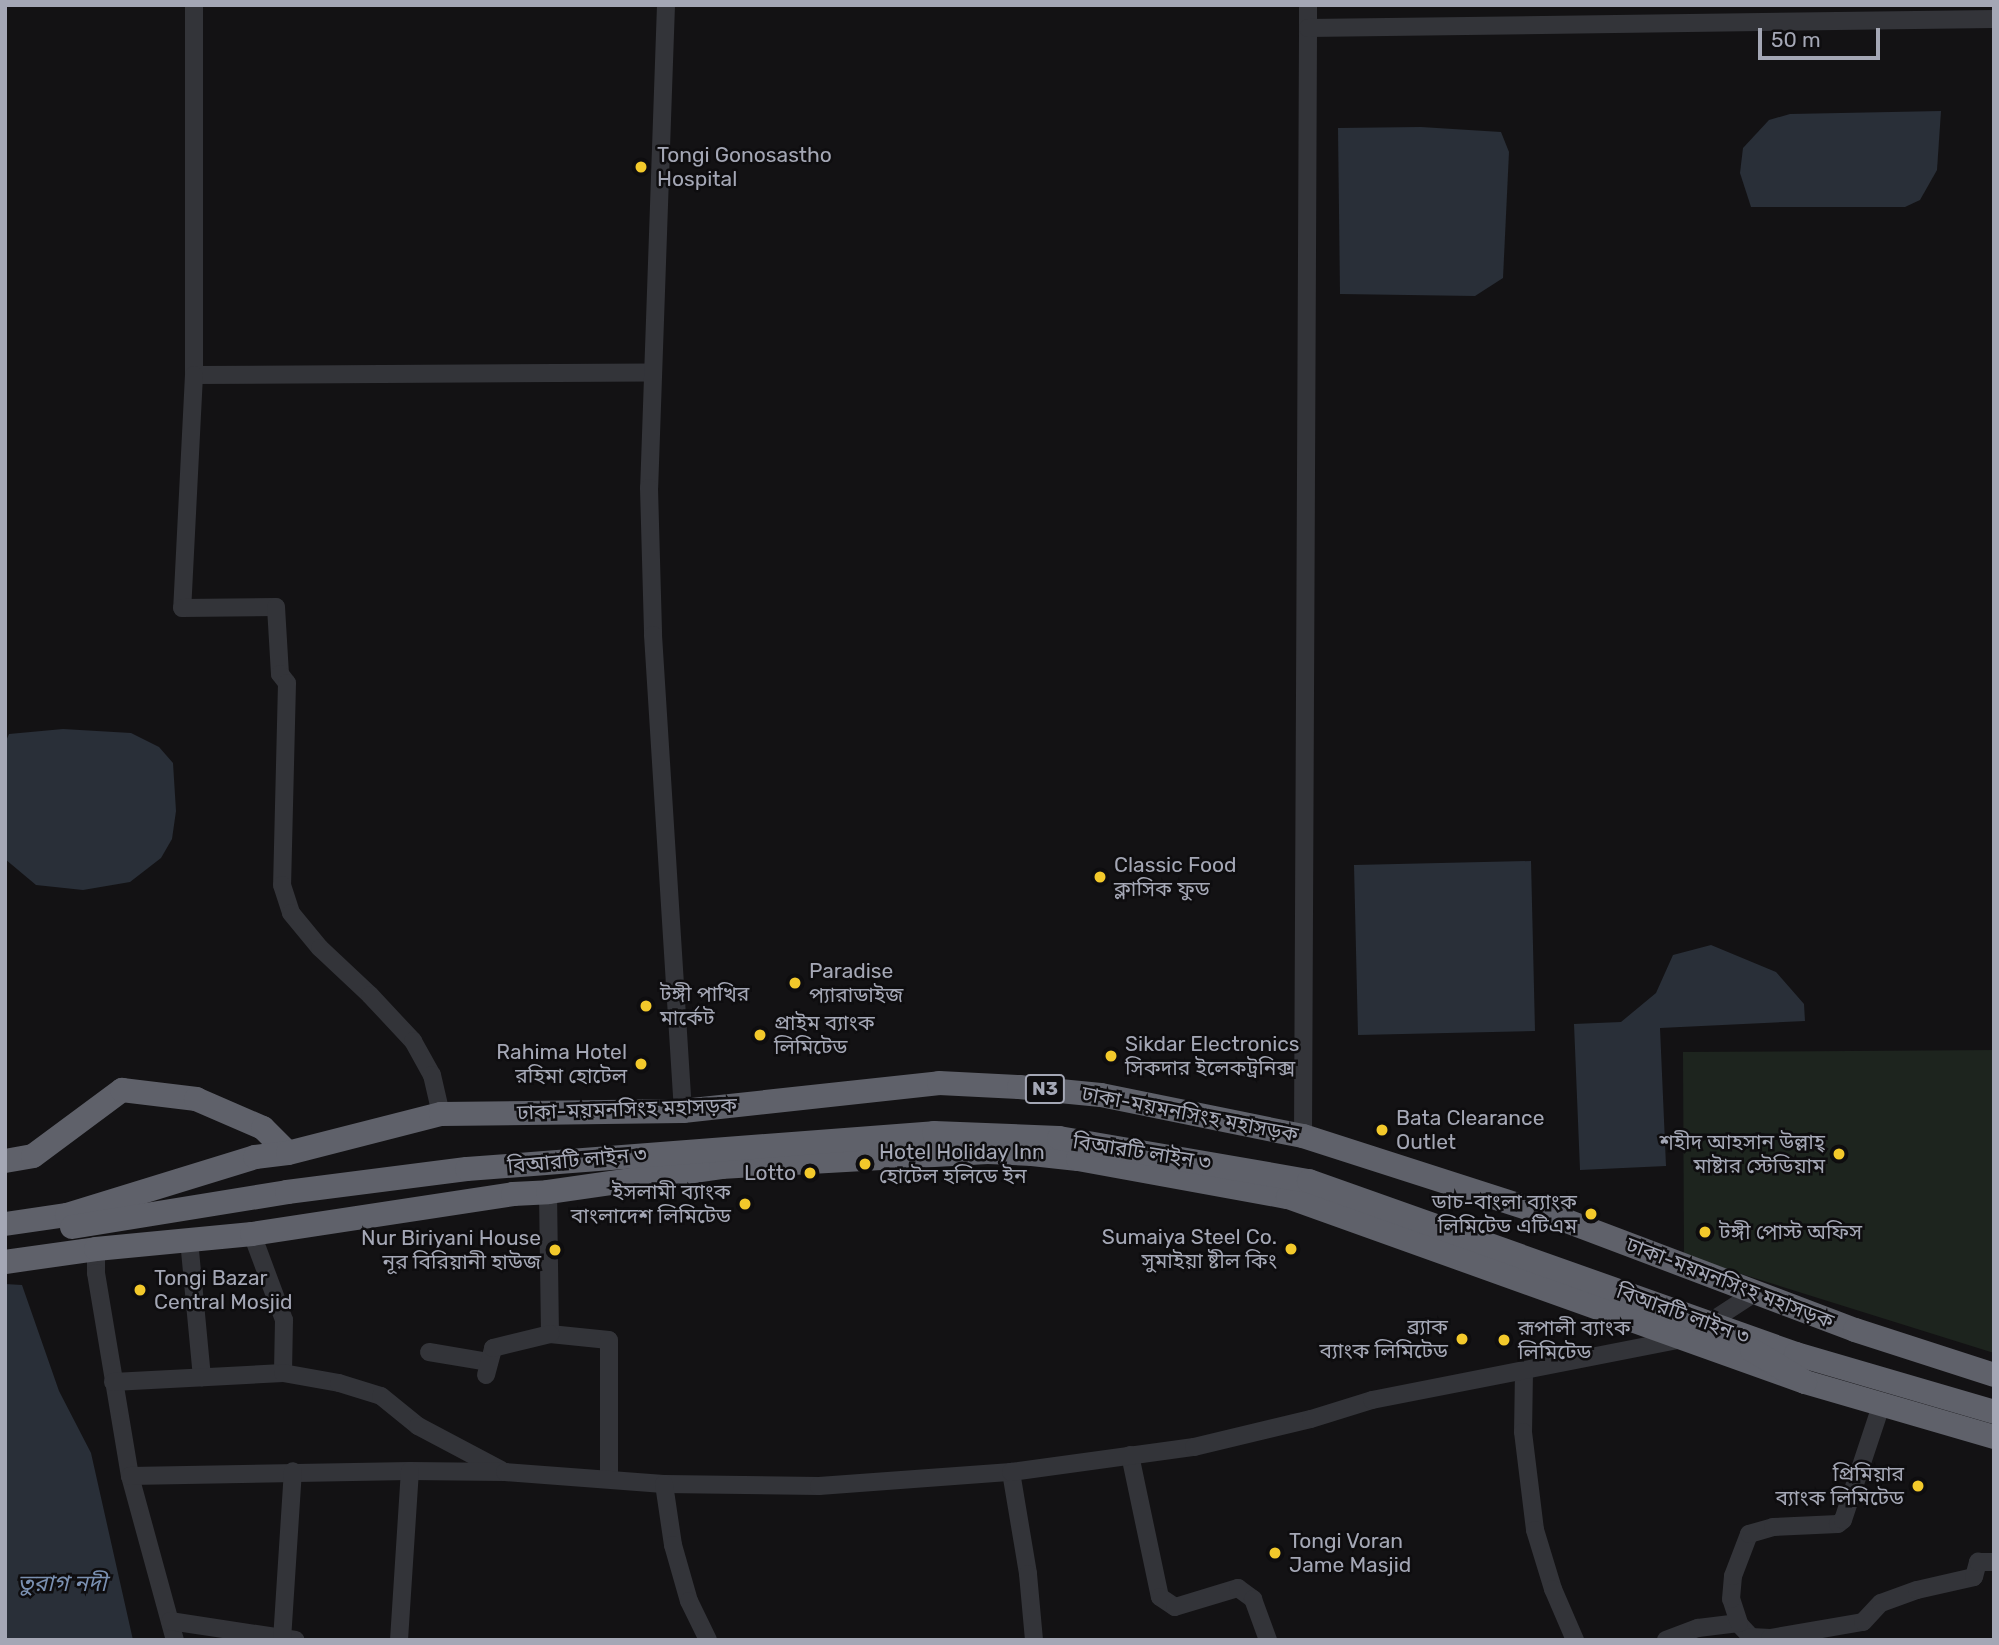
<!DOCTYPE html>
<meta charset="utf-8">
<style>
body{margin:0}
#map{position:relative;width:1999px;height:1645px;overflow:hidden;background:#131214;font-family:Rubik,"Noto Sans Bengali",sans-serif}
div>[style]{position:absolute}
.green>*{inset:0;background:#1d241e}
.water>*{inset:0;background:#292f38}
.minor>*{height:18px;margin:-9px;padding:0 9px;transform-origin:9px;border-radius:9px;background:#333439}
.highway>*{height:24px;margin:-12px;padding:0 12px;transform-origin:12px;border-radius:12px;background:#5f616a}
.highway-bridge>*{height:24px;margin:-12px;padding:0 12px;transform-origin:12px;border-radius:12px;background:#5f616a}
.dots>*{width:19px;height:19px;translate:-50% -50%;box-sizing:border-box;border:4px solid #0e0d0f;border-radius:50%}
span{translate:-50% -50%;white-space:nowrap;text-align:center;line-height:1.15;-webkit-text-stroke:5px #0e0d0f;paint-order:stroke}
.shield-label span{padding:2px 5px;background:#0e0d0f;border:2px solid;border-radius:5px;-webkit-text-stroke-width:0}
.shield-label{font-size:19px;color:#a4a7b5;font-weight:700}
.poi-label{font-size:21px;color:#a4a7b5}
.left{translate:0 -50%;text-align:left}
.right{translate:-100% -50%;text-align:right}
.street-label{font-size:21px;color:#a4a7b5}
.water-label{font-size:23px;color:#7a90b1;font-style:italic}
.frame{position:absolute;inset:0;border:7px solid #a4a7b5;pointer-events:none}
.scale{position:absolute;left:1758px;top:28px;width:122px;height:32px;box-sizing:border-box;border:4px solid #a4a7b5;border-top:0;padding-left:9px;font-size:21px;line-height:24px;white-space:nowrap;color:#a4a7b5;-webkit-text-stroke:5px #0e0d0f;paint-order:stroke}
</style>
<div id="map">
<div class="green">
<i style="clip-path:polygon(1994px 1050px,1994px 1353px,1684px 1256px,1683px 1052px)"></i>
</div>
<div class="water">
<i style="clip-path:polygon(1941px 111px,1937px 170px,1920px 200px,1905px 207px,1751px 207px,1740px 173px,1743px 148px,1769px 120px,1790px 114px)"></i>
<i style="clip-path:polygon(1421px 127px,1501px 132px,1509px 152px,1503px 278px,1475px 296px,1340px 294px,1338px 128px)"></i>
<i style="clip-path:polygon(63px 729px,131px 733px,159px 747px,173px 763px,176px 811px,172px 839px,161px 858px,130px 882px,83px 890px,36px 885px,5px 859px,5px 743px,9px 734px)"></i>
<i style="clip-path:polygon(1531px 861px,1535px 1031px,1358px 1035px,1354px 865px)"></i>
<i style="clip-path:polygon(1711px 945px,1776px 972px,1804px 1004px,1805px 1021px,1660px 1028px,1666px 1166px,1580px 1170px,1574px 1024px,1621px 1022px,1656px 993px,1673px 955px)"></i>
<i style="clip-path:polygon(5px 1284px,22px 1285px,59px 1391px,91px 1453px,133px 1640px,5px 1640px)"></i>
</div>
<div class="minor">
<i style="left:194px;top:5px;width:370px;rotate:90deg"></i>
<i style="left:194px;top:375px;width:458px;rotate:-0.3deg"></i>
<i style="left:666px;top:5px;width:483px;rotate:92deg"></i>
<i style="left:649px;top:488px;width:147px;rotate:88.4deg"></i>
<i style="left:653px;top:635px;width:477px;rotate:86.4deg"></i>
<i style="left:1308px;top:5px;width:23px;rotate:90deg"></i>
<i style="left:194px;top:375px;width:233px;rotate:92.9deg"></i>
<i style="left:182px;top:608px;width:94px;rotate:-0.6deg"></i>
<i style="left:276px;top:607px;width:67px;rotate:86.6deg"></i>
<i style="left:280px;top:674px;width:11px;rotate:52deg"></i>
<i style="left:287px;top:683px;width:202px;rotate:91.4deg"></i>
<i style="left:282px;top:885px;width:29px;rotate:72deg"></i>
<i style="left:291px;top:913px;width:45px;rotate:50.4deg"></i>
<i style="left:320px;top:948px;width:69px;rotate:43.2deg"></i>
<i style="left:370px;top:995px;width:63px;rotate:46.9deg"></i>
<i style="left:413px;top:1041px;width:39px;rotate:61deg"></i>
<i style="left:432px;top:1075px;width:40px;rotate:77deg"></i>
<i style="left:1303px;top:1136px;width:1108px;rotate:-89.74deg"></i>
<i style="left:1308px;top:28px;width:686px;rotate:-0.75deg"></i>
<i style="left:548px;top:1192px;width:142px;rotate:89.2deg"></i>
<i style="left:550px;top:1334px;width:59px;rotate:5.8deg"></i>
<i style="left:609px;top:1340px;width:139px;rotate:90deg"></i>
<i style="left:252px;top:1234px;width:92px;rotate:69.6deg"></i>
<i style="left:284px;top:1320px;width:53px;rotate:91.1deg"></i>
<i style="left:189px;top:1240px;width:138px;rotate:84.6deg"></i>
<i style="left:96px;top:1249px;width:24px;rotate:90deg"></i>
<i style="left:96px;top:1273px;width:206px;rotate:80.5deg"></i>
<i style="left:130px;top:1476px;width:170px;rotate:74.7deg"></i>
<i style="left:429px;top:1352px;width:61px;rotate:9.5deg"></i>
<i style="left:1524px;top:1371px;width:61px;rotate:90.9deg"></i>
<i style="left:1523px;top:1432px;width:99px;rotate:83deg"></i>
<i style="left:1535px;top:1530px;width:62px;rotate:73deg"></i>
<i style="left:1553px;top:1589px;width:56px;rotate:66.7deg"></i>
<i style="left:486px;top:1375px;width:28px;rotate:-75deg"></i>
<i style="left:493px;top:1348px;width:59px;rotate:-13.8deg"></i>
<i style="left:113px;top:1382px;width:170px;rotate:-3deg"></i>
<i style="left:283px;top:1373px;width:57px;rotate:10.1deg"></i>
<i style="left:339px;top:1383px;width:44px;rotate:17.2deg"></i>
<i style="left:381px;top:1396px;width:48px;rotate:39deg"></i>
<i style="left:418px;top:1426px;width:94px;rotate:27.9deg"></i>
<i style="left:1130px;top:1455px;width:145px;rotate:78.1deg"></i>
<i style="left:1160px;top:1597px;width:18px;rotate:34deg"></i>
<i style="left:1175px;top:1607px;width:66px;rotate:-16.8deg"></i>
<i style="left:1238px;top:1588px;width:19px;rotate:36deg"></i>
<i style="left:1253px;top:1599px;width:44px;rotate:69.9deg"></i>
<i style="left:1011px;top:1472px;width:103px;rotate:80.5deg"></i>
<i style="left:1028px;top:1574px;width:66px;rotate:84.8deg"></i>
<i style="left:130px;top:1476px;width:280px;rotate:-1deg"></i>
<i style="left:410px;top:1471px;width:95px;rotate:0.6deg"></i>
<i style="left:505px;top:1472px;width:159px;rotate:4.3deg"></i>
<i style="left:664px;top:1484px;width:155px;rotate:0.7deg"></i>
<i style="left:819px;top:1486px;width:193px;rotate:-4.2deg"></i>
<i style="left:1011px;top:1472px;width:185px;rotate:-7.8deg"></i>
<i style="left:1194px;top:1447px;width:120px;rotate:-13.5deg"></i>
<i style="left:1311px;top:1419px;width:64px;rotate:-17.3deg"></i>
<i style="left:1372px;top:1400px;width:318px;rotate:-11.1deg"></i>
<i style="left:1684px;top:1339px;width:86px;rotate:-33.1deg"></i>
<i style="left:664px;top:1484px;width:62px;rotate:81.6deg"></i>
<i style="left:673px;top:1545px;width:58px;rotate:74.1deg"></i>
<i style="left:689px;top:1601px;width:43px;rotate:64deg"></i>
<i style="left:170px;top:1621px;width:127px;rotate:8.6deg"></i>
<i style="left:1738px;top:1623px;width:19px;rotate:47deg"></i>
<i style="left:1751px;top:1637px;width:19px;rotate:3deg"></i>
<i style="left:1770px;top:1638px;width:94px;rotate:-9.8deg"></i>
<i style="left:1863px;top:1622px;width:26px;rotate:-47deg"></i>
<i style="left:1881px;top:1603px;width:38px;rotate:-20deg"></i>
<i style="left:1917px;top:1590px;width:58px;rotate:-12.8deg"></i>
<i style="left:1974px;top:1577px;width:16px;rotate:-75deg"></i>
<i style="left:1978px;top:1562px;width:16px"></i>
<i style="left:282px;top:1640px;width:169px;rotate:-86.3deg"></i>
<i style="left:399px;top:1640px;width:169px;rotate:-86.3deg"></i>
<i style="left:1666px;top:1640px;width:34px;rotate:-21deg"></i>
<i style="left:1698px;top:1628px;width:41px;rotate:-7deg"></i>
<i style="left:1739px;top:1623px;width:25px;rotate:-108deg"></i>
<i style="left:1731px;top:1599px;width:23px;rotate:-85deg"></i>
<i style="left:1733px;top:1576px;width:45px;rotate:-69.1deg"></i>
<i style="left:1749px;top:1534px;width:25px;rotate:-16deg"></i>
<i style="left:1773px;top:1527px;width:65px;rotate:-2.6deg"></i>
<i style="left:1838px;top:1524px;width:6px;rotate:-39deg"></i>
<i style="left:1843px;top:1520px;width:120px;rotate:-71.6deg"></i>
</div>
<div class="highway">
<i style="left:5px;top:1161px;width:28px;rotate:-10deg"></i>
<i style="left:33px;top:1156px;width:111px;rotate:-36.6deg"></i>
<i style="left:122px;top:1090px;width:75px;rotate:6.9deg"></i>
<i style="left:196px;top:1099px;width:73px;rotate:23.4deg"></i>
<i style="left:263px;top:1128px;width:35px;rotate:45deg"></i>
<i style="left:5px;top:1224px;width:63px;rotate:-8.3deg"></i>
<i style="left:67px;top:1215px;width:197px;rotate:-17.1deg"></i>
<i style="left:255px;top:1157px;width:33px;rotate:-7deg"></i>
<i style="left:288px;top:1153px;width:158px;rotate:-14.3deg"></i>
<i style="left:441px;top:1114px;width:242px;rotate:-0.7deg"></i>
<i style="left:683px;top:1111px;width:258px;rotate:-6.2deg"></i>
<i style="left:939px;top:1083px;width:80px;rotate:2.9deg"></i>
<i style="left:1019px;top:1087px;width:82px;rotate:5.6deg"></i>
<i style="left:1101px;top:1095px;width:206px;rotate:11.5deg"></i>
<i style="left:1303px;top:1136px;width:266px;rotate:17.8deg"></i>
<i style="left:1556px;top:1217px;width:320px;rotate:20.7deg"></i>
<i style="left:1855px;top:1330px;width:146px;rotate:17.9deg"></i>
<i style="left:5px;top:1262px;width:92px;rotate:-8.1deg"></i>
<i style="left:96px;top:1249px;width:157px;rotate:-5.5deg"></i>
<i style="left:252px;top:1234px;width:264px;rotate:-8.7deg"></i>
<i style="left:513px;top:1194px;width:35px;rotate:-3deg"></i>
<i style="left:548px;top:1192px;width:175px;rotate:-8.2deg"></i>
<i style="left:721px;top:1167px;width:267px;rotate:-3.2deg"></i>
<i style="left:988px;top:1152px;width:44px;rotate:2.6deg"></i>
<i style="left:1032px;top:1154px;width:46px;rotate:6.2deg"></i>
<i style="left:1078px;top:1159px;width:213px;rotate:10.3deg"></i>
<i style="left:1288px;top:1197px;width:549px;rotate:19.69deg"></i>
<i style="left:1805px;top:1382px;width:197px;rotate:16.2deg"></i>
</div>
<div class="highway-bridge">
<i style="left:72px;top:1227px;width:218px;rotate:-9.2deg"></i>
<i style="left:287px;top:1192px;width:181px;rotate:-7.3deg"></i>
<i style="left:467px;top:1169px;width:468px;rotate:-4.4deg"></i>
<i style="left:934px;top:1133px;width:125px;rotate:2.3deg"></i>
<i style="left:1059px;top:1138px;width:254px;rotate:9.8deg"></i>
<i style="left:1309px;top:1181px;width:517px;rotate:19.56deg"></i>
<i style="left:1796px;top:1354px;width:206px;rotate:16.3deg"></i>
<i style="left:1752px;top:1350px;width:62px;rotate:31.1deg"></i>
</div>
<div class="dots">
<i style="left:641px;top:167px;background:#f3c92b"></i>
<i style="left:1100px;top:877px;background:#f3c92b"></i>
<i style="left:795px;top:983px;background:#f3c92b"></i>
<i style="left:646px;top:1006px;background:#f3c92b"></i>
<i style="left:760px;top:1035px;background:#f3c92b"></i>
<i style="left:1111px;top:1056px;background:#f3c92b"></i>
<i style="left:641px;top:1064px;background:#f3c92b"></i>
<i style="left:1382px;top:1130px;background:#f3c92b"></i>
<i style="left:1839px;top:1154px;background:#f3c92b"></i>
<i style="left:865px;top:1164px;background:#f3c92b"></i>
<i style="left:810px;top:1173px;background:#f3c92b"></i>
<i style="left:745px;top:1204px;background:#f3c92b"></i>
<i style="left:1591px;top:1214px;background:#f3c92b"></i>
<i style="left:1705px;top:1232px;background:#f3c92b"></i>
<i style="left:1291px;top:1249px;background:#f3c92b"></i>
<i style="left:555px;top:1250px;background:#f3c92b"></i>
<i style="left:140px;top:1290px;background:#f3c92b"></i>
<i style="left:1462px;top:1339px;background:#f3c92b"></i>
<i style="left:1504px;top:1340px;background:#f3c92b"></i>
<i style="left:1918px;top:1486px;background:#f3c92b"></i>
<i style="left:1275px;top:1553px;background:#f3c92b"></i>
</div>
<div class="shield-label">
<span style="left:1045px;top:1089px">N3</span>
</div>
<div class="poi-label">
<span class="left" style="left:657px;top:167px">Tongi Gonosastho<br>Hospital</span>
<span class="left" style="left:1114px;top:877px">Classic Food<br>ক্লাসিক ফুড</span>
<span class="left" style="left:809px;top:983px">Paradise<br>প্যারাডাইজ</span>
<span class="left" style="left:660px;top:1006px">টঙ্গী পাখির<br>মার্কেট</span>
<span class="left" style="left:774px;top:1035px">প্রাইম ব্যাংক<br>লিমিটেড</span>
<span class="left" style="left:1125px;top:1056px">Sikdar Electronics<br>সিকদার ইলেকট্রনিক্স</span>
<span class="right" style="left:627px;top:1064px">Rahima Hotel<br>রহিমা হোটেল</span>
<span class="left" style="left:1396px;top:1130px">Bata Clearance<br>Outlet</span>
<span class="right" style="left:1825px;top:1154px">শহীদ আহসান উল্লাহ্‌<br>মাষ্টার স্টেডিয়াম</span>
<span class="left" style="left:879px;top:1164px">Hotel Holiday Inn<br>হোটেল হলিডে ইন</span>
<span class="right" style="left:796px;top:1173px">Lotto</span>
<span class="right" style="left:731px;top:1204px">ইসলামী ব্যাংক<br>বাংলাদেশ লিমিটেড</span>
<span class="right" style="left:1577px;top:1214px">ডাচ-বাংলা ব্যাংক<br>লিমিটেড এটিএম</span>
<span class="left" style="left:1719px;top:1232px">টঙ্গী পোস্ট অফিস</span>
<span class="right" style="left:1277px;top:1249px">Sumaiya Steel Co.<br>সুমাইয়া ষ্টীল কিং</span>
<span class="right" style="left:541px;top:1250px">Nur Biriyani House<br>নূর বিরিয়ানী হাউজ</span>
<span class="left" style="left:154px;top:1290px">Tongi Bazar<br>Central Mosjid</span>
<span class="right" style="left:1448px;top:1339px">ব্র্যাক<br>ব্যাংক লিমিটেড</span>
<span class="left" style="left:1518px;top:1340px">রূপালী ব্যাংক<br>লিমিটেড</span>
<span class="right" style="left:1904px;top:1486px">প্রিমিয়ার<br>ব্যাংক লিমিটেড</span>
<span class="left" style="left:1289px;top:1553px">Tongi Voran<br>Jame Masjid</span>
</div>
<div class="street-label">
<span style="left:627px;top:1109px;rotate:-2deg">ঢাকা-ময়মনসিংহ মহাসড়ক</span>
<span style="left:1190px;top:1114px;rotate:11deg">ঢাকা-ময়মনসিংহ মহাসড়ক</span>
<span style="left:1142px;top:1152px;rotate:9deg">বিআরটি লাইন ৩</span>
<span style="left:577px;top:1160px;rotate:-5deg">বিআরটি লাইন ৩</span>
<span style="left:1730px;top:1283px;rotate:21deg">ঢাকা-ময়মনসিংহ মহাসড়ক</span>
<span style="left:1683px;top:1314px;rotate:20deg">বিআরটি লাইন ৩</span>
</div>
<div class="water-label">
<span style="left:62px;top:1583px">তুরাগ নদী</span>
</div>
<div class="frame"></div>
<div class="scale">50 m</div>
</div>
